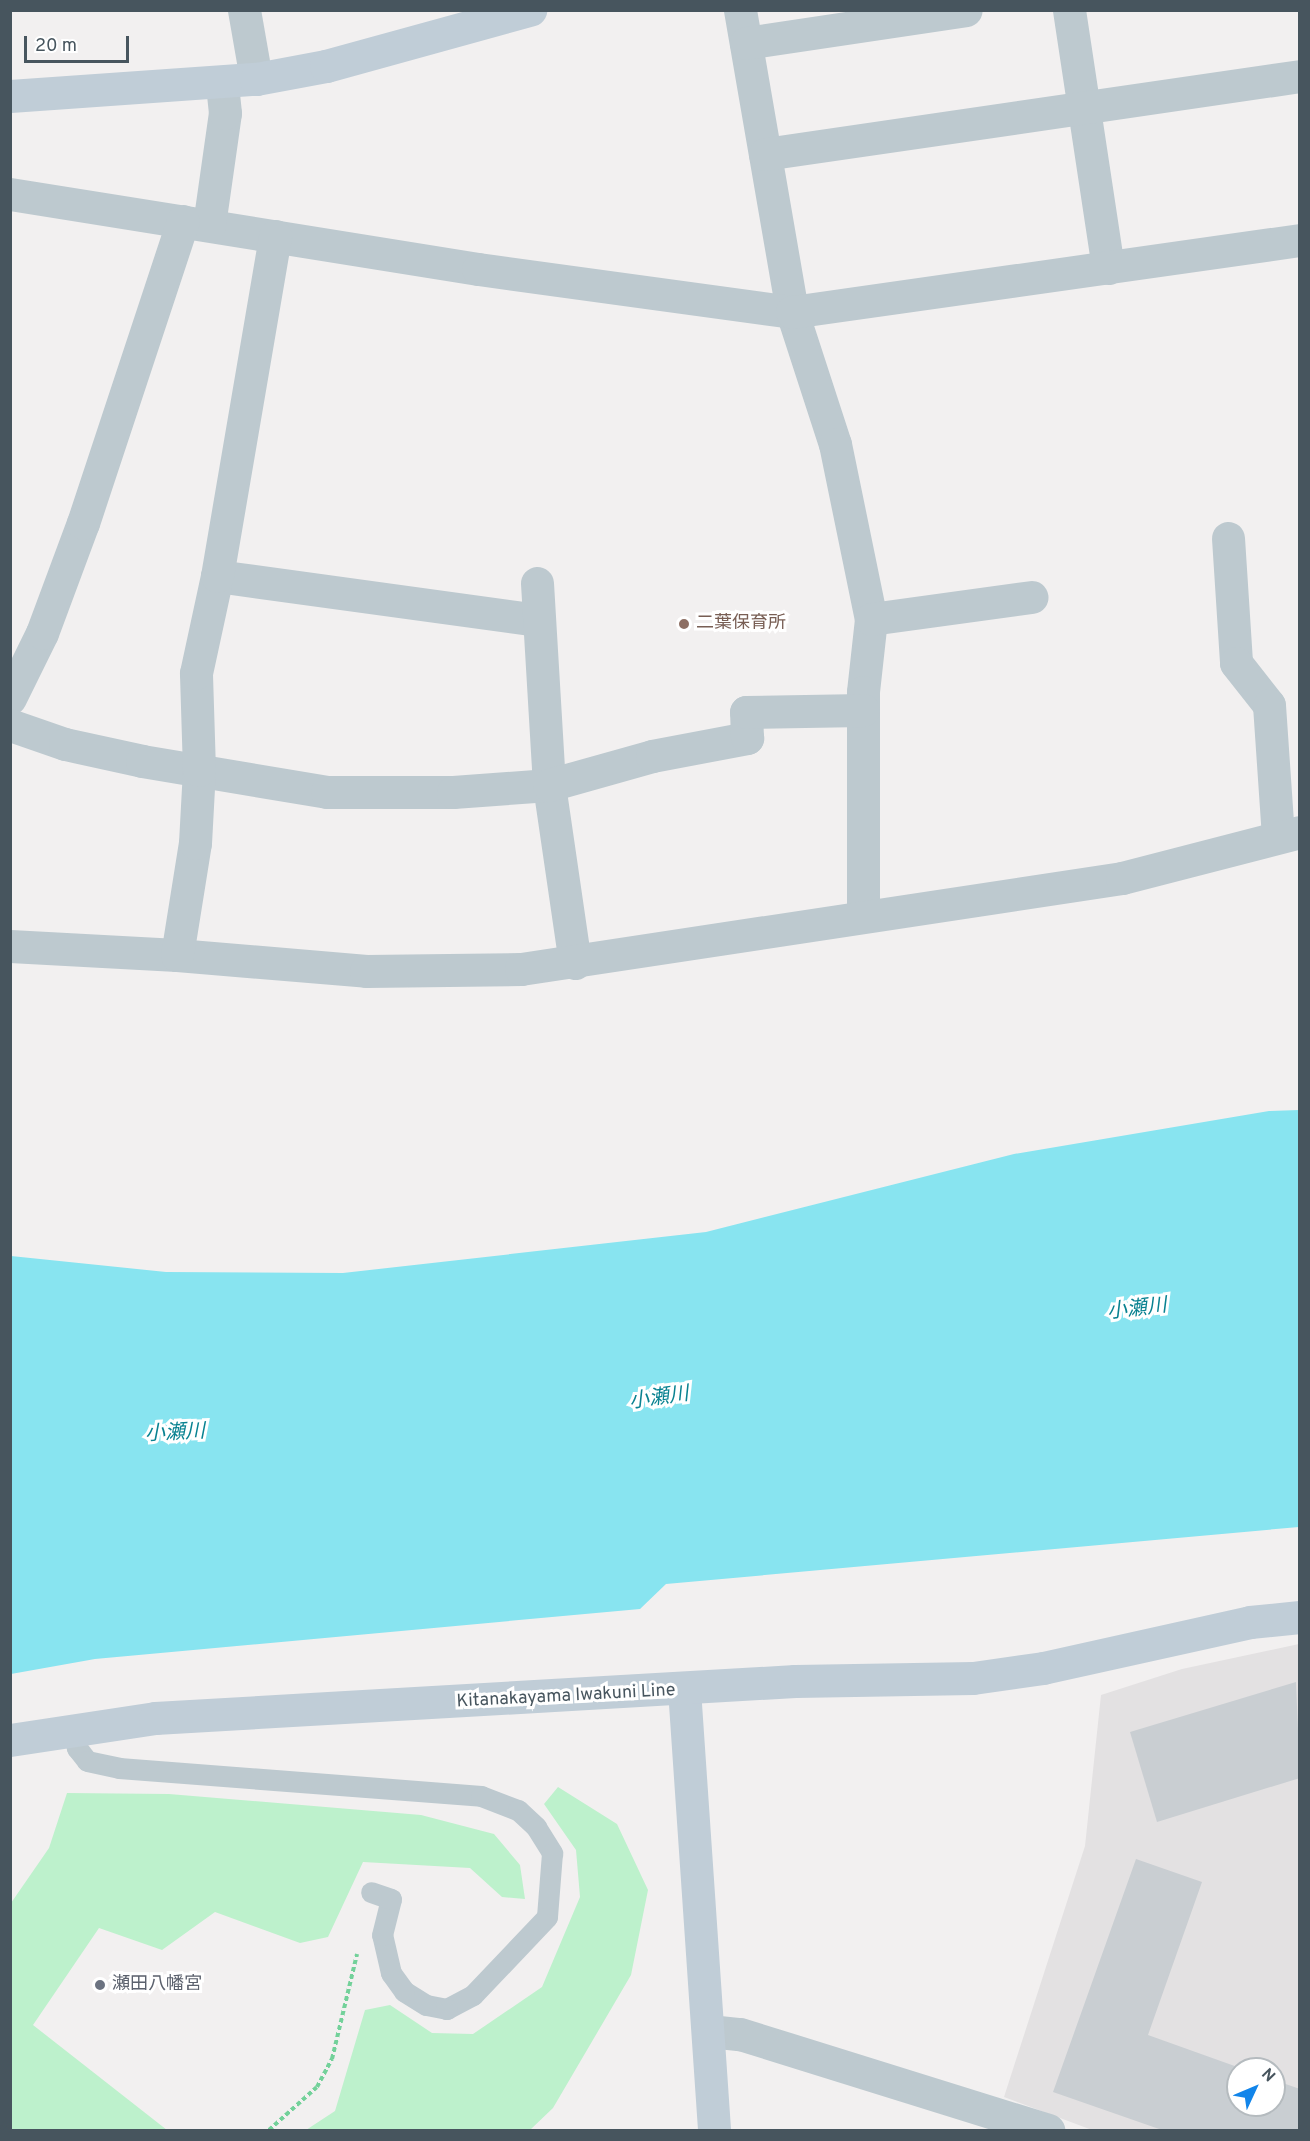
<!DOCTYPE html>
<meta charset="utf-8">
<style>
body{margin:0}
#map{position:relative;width:1310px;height:2141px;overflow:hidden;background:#f2f0f0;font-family:Overpass,"Noto Sans JP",sans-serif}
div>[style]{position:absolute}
.education>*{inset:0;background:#e3e1e2}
.green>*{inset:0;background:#bdf1cc}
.water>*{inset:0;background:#88e4f0}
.building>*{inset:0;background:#c9ced2}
.path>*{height:4px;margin-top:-2px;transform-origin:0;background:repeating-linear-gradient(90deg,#73d19a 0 4.5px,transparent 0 7.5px)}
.lane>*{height:21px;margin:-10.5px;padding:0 10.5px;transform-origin:10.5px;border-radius:10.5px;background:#bdc9cf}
.street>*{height:33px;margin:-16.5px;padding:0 16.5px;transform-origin:16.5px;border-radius:16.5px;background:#bdc9cf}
.secondary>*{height:33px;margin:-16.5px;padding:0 16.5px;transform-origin:16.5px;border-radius:16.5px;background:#c0cdd7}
.dots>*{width:16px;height:16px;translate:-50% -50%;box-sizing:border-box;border:3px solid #fff;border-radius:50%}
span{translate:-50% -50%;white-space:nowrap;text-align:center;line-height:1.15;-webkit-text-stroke:6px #fff;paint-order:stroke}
.education-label{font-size:18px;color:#785e54}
.left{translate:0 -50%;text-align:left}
.street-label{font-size:18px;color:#47555e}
.worship-label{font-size:18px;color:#5b616d}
.water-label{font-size:20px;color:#098291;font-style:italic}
.frame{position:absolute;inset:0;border:12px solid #47555e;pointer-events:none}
.north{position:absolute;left:1226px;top:2057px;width:60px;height:60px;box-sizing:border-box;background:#fff;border:2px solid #b5bbbf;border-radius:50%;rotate:46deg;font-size:16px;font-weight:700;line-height:24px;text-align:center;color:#47555e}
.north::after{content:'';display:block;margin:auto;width:21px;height:27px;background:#1285ea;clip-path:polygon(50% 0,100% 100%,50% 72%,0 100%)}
.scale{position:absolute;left:24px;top:36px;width:105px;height:27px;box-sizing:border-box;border:3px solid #47555e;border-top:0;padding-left:8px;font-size:18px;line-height:21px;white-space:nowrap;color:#47555e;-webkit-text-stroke:4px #fff;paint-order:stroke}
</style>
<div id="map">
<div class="education">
<i style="clip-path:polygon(evenodd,1299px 1644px,1299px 2130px,1092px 2130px,1004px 2097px,1085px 1846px,1101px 1695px,1182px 1669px,1299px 1644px,1238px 2069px,1274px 2069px,1274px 2105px,1238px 2105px,1238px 2069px)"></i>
</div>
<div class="green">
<i style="clip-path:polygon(558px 1787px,617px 1824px,648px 1890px,631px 1975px,553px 2108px,530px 2130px,306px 2130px,335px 2111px,365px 2010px,390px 2005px,432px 2033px,473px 2034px,542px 1987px,580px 1897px,576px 1850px,544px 1804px)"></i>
<i style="clip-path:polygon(67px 1793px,169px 1794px,421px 1815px,494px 1834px,520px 1865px,525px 1899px,502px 1897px,470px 1868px,363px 1862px,328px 1937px,300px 1943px,215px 1912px,162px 1950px,99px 1928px,33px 2025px,167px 2130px,11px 2130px,11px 1903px,49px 1848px)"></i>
</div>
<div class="water">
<i style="clip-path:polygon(1299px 1110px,1299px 1527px,666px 1584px,640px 1609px,95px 1659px,11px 1674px,11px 1256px,166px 1272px,343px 1273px,706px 1232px,1014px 1154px,1269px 1111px)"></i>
</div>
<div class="building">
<i style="clip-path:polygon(1296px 1682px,1300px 1778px,1157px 1822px,1130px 1732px)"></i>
<i style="clip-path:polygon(1136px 1859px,1202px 1882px,1148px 2035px,1243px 2069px,1238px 2069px,1238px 2105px,1274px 2105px,1274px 2080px,1300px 2089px,1300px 2130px,1162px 2130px,1053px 2092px)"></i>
</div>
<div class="path">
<i style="left:269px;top:2130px;width:64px;rotate:-41.9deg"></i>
<i style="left:317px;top:2087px;width:32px;rotate:-62deg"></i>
<i style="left:332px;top:2059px;width:108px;rotate:-76.6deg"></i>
</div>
<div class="lane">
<i style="left:72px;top:1728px;width:21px;rotate:76deg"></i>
<i style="left:77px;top:1748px;width:16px;rotate:52deg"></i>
<i style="left:87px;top:1761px;width:33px;rotate:12deg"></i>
<i style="left:119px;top:1768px;width:363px;rotate:4.4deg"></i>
<i style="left:481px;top:1796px;width:40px;rotate:21deg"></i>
<i style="left:518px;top:1810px;width:25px;rotate:43deg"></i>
<i style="left:536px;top:1827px;width:31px;rotate:58deg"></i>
<i style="left:552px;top:1853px;width:64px;rotate:94.5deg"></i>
<i style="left:547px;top:1917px;width:108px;rotate:133.5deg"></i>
<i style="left:473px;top:1995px;width:30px;rotate:152deg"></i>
<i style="left:447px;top:2009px;width:21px;rotate:-169deg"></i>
<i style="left:426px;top:2005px;width:26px;rotate:-148deg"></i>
<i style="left:404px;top:1991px;width:22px;rotate:-126deg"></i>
<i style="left:391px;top:1973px;width:39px;rotate:-103deg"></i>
<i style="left:382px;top:1935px;width:37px;rotate:-76deg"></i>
<i style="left:391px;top:1899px;width:21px;rotate:-161deg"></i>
</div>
<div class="street">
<i style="left:244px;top:10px;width:70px;rotate:80.1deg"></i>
<i style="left:740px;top:10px;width:306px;rotate:80.2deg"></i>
<i style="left:792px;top:312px;width:139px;rotate:72deg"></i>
<i style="left:835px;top:444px;width:179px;rotate:78.4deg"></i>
<i style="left:871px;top:619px;width:73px;rotate:96.3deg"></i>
<i style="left:863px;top:692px;width:223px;rotate:90deg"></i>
<i style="left:1069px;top:10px;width:261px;rotate:81.4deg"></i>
<i style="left:746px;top:43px;width:222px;rotate:-8.5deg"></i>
<i style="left:765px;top:154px;width:541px;rotate:-8.29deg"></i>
<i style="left:10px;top:194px;width:474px;rotate:9.1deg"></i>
<i style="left:478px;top:269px;width:317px;rotate:7.8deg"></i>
<i style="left:792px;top:312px;width:513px;rotate:-8.07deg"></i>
<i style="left:209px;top:225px;width:113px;rotate:-81.9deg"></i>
<i style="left:225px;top:113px;width:29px;rotate:-96deg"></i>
<i style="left:1228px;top:538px;width:125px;rotate:86.3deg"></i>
<i style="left:1236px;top:663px;width:53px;rotate:51.8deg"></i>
<i style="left:1269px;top:705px;width:131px;rotate:86.1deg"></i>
<i style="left:217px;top:576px;width:325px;rotate:7.8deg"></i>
<i style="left:537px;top:583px;width:202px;rotate:86.6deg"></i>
<i style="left:549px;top:785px;width:180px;rotate:81.7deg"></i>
<i style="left:871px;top:619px;width:162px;rotate:-7.8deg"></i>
<i style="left:10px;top:698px;width:72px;rotate:-63.8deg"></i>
<i style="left:42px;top:633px;width:117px;rotate:-69.6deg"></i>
<i style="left:83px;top:523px;width:318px;rotate:-71.7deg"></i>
<i style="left:10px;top:725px;width:58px;rotate:19.1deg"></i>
<i style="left:65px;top:744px;width:79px;rotate:12.4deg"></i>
<i style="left:142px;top:761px;width:188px;rotate:9.5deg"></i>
<i style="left:327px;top:792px;width:126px"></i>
<i style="left:453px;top:792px;width:96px;rotate:-4.2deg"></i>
<i style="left:549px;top:785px;width:107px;rotate:-15.7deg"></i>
<i style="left:652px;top:756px;width:97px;rotate:-10.7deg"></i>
<i style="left:747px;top:738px;width:26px;rotate:-92deg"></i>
<i style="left:746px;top:712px;width:117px;rotate:-1deg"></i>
<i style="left:10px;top:946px;width:167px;rotate:3.1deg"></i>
<i style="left:177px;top:955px;width:190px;rotate:4.8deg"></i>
<i style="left:366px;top:971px;width:155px;rotate:-0.7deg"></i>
<i style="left:521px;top:969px;width:608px;rotate:-8.61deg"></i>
<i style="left:1122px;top:878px;width:184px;rotate:-14.5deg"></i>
<i style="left:177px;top:955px;width:113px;rotate:-80.9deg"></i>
<i style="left:195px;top:843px;width:73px;rotate:-86.9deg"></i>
<i style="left:199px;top:770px;width:97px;rotate:-91.8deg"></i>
<i style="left:196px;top:673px;width:99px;rotate:-77.8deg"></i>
<i style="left:217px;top:576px;width:345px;rotate:-80.3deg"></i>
<i style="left:709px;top:2031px;width:31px;rotate:6deg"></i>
<i style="left:740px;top:2034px;width:323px;rotate:17.3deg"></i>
</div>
<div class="secondary">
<i style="left:10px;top:96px;width:247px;rotate:-4deg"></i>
<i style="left:256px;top:79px;width:71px;rotate:-10.5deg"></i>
<i style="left:326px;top:66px;width:212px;rotate:-15.4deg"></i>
<i style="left:684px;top:1689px;width:442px;rotate:86.1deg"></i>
<i style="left:10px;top:1740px;width:147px;rotate:-8.6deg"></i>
<i style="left:155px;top:1718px;width:641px;rotate:-3.31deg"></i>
<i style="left:795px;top:1681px;width:178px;rotate:-1deg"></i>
<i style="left:973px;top:1678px;width:71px;rotate:-8.1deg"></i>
<i style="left:1043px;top:1668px;width:212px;rotate:-12.5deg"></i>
<i style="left:1250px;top:1622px;width:50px;rotate:-5.7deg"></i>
</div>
<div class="dots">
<i style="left:684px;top:624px;background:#8d6e63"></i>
<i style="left:100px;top:1985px;background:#6b7280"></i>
</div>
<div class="education-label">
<span class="left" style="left:696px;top:624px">二葉保育所</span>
</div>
<div class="street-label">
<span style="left:566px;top:1697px;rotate:-3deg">Kitanakayama Iwakuni Line</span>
</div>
<div class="worship-label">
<span class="left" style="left:112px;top:1985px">瀬田八幡宮</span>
</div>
<div class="water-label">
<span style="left:1137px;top:1310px;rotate:-7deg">小瀬川</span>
<span style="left:659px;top:1399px;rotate:-8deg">小瀬川</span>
<span style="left:175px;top:1434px;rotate:-3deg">小瀬川</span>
</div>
<div class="frame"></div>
<div class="north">N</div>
<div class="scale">20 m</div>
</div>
